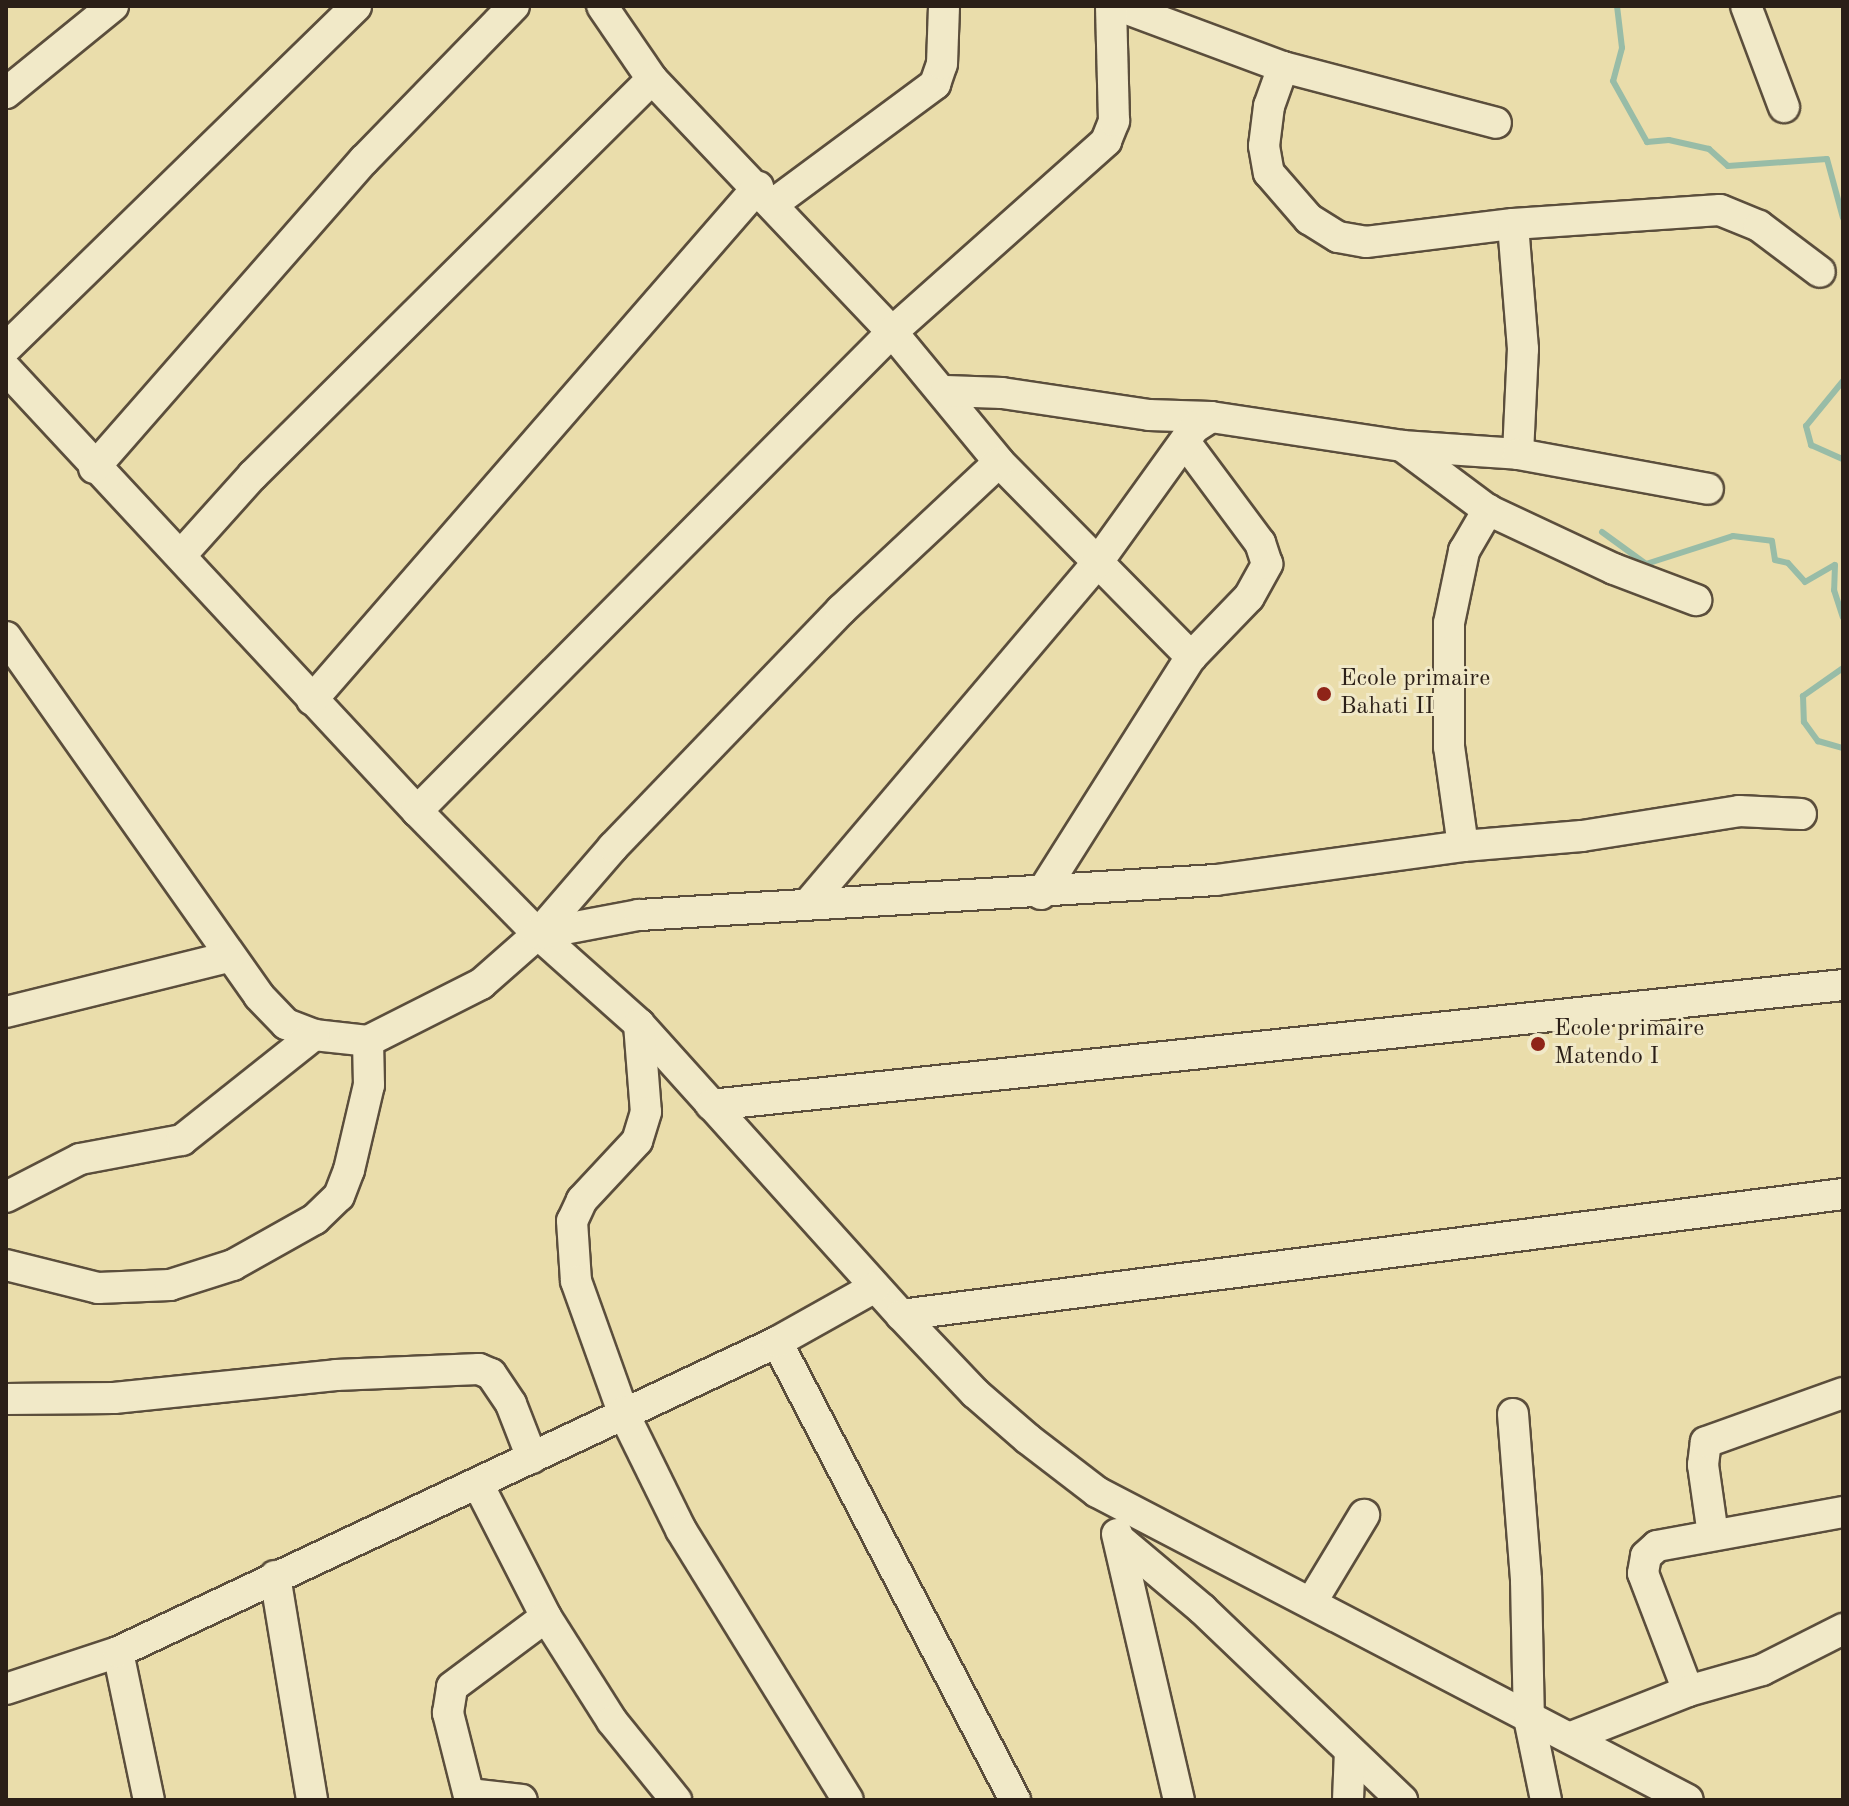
<!DOCTYPE html>
<style>
body{margin:0}
#map{position:relative;width:1849px;height:1806px;overflow:hidden;background:#eaddab;font-family:"Old Standard TT",serif}
div>[style]{position:absolute}
.stream>*{height:6px;margin:-3px;padding:0 3px;transform-origin:3px;border-radius:3px;background:#98bca7}
.roads{filter:drop-shadow(2px 0 #5b4e3c) drop-shadow(-2px 0 #5b4e3c) drop-shadow(0 2px #5b4e3c) drop-shadow(0 -2px #5b4e3c)}
.minor>*{height:30px;margin:-15px;padding:0 15px;transform-origin:15px;border-radius:15px;background:#f1e9c8}
.dots>*{width:22px;height:22px;translate:-50% -50%;box-sizing:border-box;border:4px solid #f1e9c8;border-radius:50%}
span{translate:-50% -50%;white-space:nowrap;text-align:center;line-height:1.15;-webkit-text-stroke:6px #f1e9c8;paint-order:stroke}
.poi-label{font-size:24px;color:#2b1f17}
.left{translate:0 -50%;text-align:left}
.frame{position:absolute;inset:0;border:8px solid #2b1f17;pointer-events:none}
</style>
<div id="map">
<div class="stream">
<i style="left:1617px;top:6px;width:42px;rotate:83.2deg"></i>
<i style="left:1622px;top:48px;width:34px;rotate:105deg"></i>
<i style="left:1613px;top:81px;width:70px;rotate:60.9deg"></i>
<i style="left:1647px;top:142px;width:22px;rotate:-5deg"></i>
<i style="left:1669px;top:140px;width:41px;rotate:12.7deg"></i>
<i style="left:1709px;top:149px;width:25px;rotate:42deg"></i>
<i style="left:1728px;top:166px;width:99px;rotate:-4deg"></i>
<i style="left:1827px;top:159px;width:61px;rotate:74.8deg"></i>
<i style="left:1843px;top:381px;width:58px;rotate:129.4deg"></i>
<i style="left:1806px;top:426px;width:20px;rotate:75deg"></i>
<i style="left:1811px;top:445px;width:35px;rotate:24deg"></i>
<i style="left:1602px;top:532px;width:54px;rotate:36deg"></i>
<i style="left:1646px;top:564px;width:91px;rotate:-17.8deg"></i>
<i style="left:1733px;top:536px;width:39px;rotate:7deg"></i>
<i style="left:1772px;top:541px;width:19px;rotate:81deg"></i>
<i style="left:1775px;top:560px;width:13px;rotate:13deg"></i>
<i style="left:1788px;top:563px;width:25px;rotate:48deg"></i>
<i style="left:1805px;top:582px;width:34px;rotate:-30deg"></i>
<i style="left:1835px;top:565px;width:25px;rotate:92deg"></i>
<i style="left:1834px;top:590px;width:29px;rotate:72deg"></i>
<i style="left:1843px;top:668px;width:49px;rotate:145deg"></i>
<i style="left:1803px;top:696px;width:26px;rotate:88deg"></i>
<i style="left:1804px;top:722px;width:24px;rotate:54deg"></i>
<i style="left:1818px;top:741px;width:26px;rotate:16deg"></i>
</div>
<div class="roads">
<div class="minor">
<i style="left:602px;top:6px;width:88px;rotate:55.6deg"></i>
<i style="left:652px;top:79px;width:349px;rotate:46.5deg"></i>
<i style="left:892px;top:332px;width:168px;rotate:50.5deg"></i>
<i style="left:999px;top:462px;width:274px;rotate:45.4deg"></i>
<i style="left:1119px;top:6px;width:175px;rotate:20.4deg"></i>
<i style="left:1283px;top:67px;width:220px;rotate:14.7deg"></i>
<i style="left:1746px;top:6px;width:108px;rotate:69.4deg"></i>
<i style="left:1283px;top:67px;width:41px;rotate:109.7deg"></i>
<i style="left:1269px;top:106px;width:40px;rotate:97.1deg"></i>
<i style="left:1264px;top:146px;width:27px;rotate:80deg"></i>
<i style="left:1269px;top:173px;width:61px;rotate:49deg"></i>
<i style="left:1309px;top:219px;width:34px;rotate:32deg"></i>
<i style="left:1338px;top:237px;width:28px;rotate:10deg"></i>
<i style="left:1366px;top:242px;width:148px;rotate:-7deg"></i>
<i style="left:6px;top:93px;width:138px;rotate:-39.1deg"></i>
<i style="left:773px;top:204px;width:202px;rotate:-36.5deg"></i>
<i style="left:935px;top:84px;width:21px;rotate:-71deg"></i>
<i style="left:942px;top:64px;width:58px;rotate:-88deg"></i>
<i style="left:6px;top:348px;width:489px;rotate:-44.3deg"></i>
<i style="left:6px;top:369px;width:604px;rotate:47.08deg"></i>
<i style="left:417px;top:811px;width:173px;rotate:45.5deg"></i>
<i style="left:538px;top:934px;width:135px;rotate:41.7deg"></i>
<i style="left:639px;top:1024px;width:392px;rotate:48deg"></i>
<i style="left:901px;top:1315px;width:108px;rotate:46.5deg"></i>
<i style="left:975px;top:1393px;width:70px;rotate:41deg"></i>
<i style="left:1028px;top:1439px;width:87px;rotate:37.5deg"></i>
<i style="left:1097px;top:1492px;width:666px;rotate:27.53deg"></i>
<i style="left:946px;top:391px;width:56px;rotate:2deg"></i>
<i style="left:1002px;top:393px;width:149px;rotate:8.5deg"></i>
<i style="left:1149px;top:415px;width:62px;rotate:1.8deg"></i>
<i style="left:1402px;top:446px;width:107px;rotate:36.7deg"></i>
<i style="left:1488px;top:510px;width:139px;rotate:25.1deg"></i>
<i style="left:1614px;top:569px;width:88px;rotate:20.7deg"></i>
<i style="left:1518px;top:454px;width:105px;rotate:-87.3deg"></i>
<i style="left:1523px;top:349px;width:125px;rotate:-94.6deg"></i>
<i style="left:1513px;top:224px;width:207px;rotate:-3.9deg"></i>
<i style="left:1720px;top:210px;width:42px;rotate:22.3deg"></i>
<i style="left:1759px;top:226px;width:76px;rotate:37deg"></i>
<i style="left:94px;top:468px;width:410px;rotate:-48.8deg"></i>
<i style="left:364px;top:160px;width:215px;rotate:-45.8deg"></i>
<i style="left:182px;top:554px;width:106px;rotate:-48.1deg"></i>
<i style="left:253px;top:475px;width:562px;rotate:-44.78deg"></i>
<i style="left:6px;top:637px;width:439px;rotate:54.8deg"></i>
<i style="left:259px;top:996px;width:39px;rotate:46deg"></i>
<i style="left:286px;top:1024px;width:30px;rotate:21deg"></i>
<i style="left:314px;top:1035px;width:54px;rotate:6.3deg"></i>
<i style="left:368px;top:1041px;width:127px;rotate:-26.8deg"></i>
<i style="left:481px;top:984px;width:76px;rotate:-41.3deg"></i>
<i style="left:538px;top:934px;width:115px;rotate:-49.2deg"></i>
<i style="left:613px;top:847px;width:329px;rotate:-46.1deg"></i>
<i style="left:841px;top:610px;width:216px;rotate:-43.1deg"></i>
<i style="left:312px;top:700px;width:680px;rotate:-49deg"></i>
<i style="left:417px;top:811px;width:675px;rotate:-45.24deg"></i>
<i style="left:892px;top:332px;width:287px;rotate:-41.7deg"></i>
<i style="left:1106px;top:141px;width:22px;rotate:-68deg"></i>
<i style="left:1114px;top:121px;width:115px;rotate:-91.5deg"></i>
<i style="left:1463px;top:846px;width:100px;rotate:-98deg"></i>
<i style="left:1449px;top:747px;width:124px;rotate:-90deg"></i>
<i style="left:1449px;top:623px;width:74px;rotate:-78.2deg"></i>
<i style="left:1464px;top:551px;width:48px;rotate:-59.7deg"></i>
<i style="left:1041px;top:894px;width:280px;rotate:-57.7deg"></i>
<i style="left:1191px;top:657px;width:83px;rotate:-46deg"></i>
<i style="left:1249px;top:597px;width:38px;rotate:-61deg"></i>
<i style="left:1267px;top:564px;width:22px;rotate:-108deg"></i>
<i style="left:1260px;top:543px;width:126px;rotate:-126.6deg"></i>
<i style="left:808px;top:904px;width:447px;rotate:-49.7deg"></i>
<i style="left:1097px;top:563px;width:166px;rotate:-54.3deg"></i>
<i style="left:1194px;top:428px;width:20px;rotate:-33deg"></i>
<i style="left:1211px;top:417px;width:193px;rotate:8.6deg"></i>
<i style="left:1402px;top:446px;width:116px;rotate:3.9deg"></i>
<i style="left:1518px;top:454px;width:193px;rotate:10.4deg"></i>
<i style="left:538px;top:934px;width:103px;rotate:-10.7deg"></i>
<i style="left:639px;top:915px;width:578px;rotate:-3.47deg"></i>
<i style="left:1216px;top:880px;width:249px;rotate:-7.8deg"></i>
<i style="left:1463px;top:846px;width:119px;rotate:-4.8deg"></i>
<i style="left:1582px;top:836px;width:159px;rotate:-9deg"></i>
<i style="left:1739px;top:811px;width:62px;rotate:2.8deg"></i>
<i style="left:6px;top:1012px;width:230px;rotate:-13.9deg"></i>
<i style="left:639px;top:1024px;width:88px;rotate:85.5deg"></i>
<i style="left:646px;top:1112px;width:30px;rotate:107deg"></i>
<i style="left:637px;top:1141px;width:81px;rotate:133deg"></i>
<i style="left:582px;top:1200px;width:23px;rotate:115deg"></i>
<i style="left:572px;top:1221px;width:60px;rotate:86.2deg"></i>
<i style="left:576px;top:1281px;width:139px;rotate:70.3deg"></i>
<i style="left:623px;top:1412px;width:131px;rotate:63.8deg"></i>
<i style="left:681px;top:1530px;width:317px;rotate:58.3deg"></i>
<i style="left:711px;top:1105px;width:1138px;rotate:-6.05deg"></i>
<i style="left:6px;top:1197px;width:83px;rotate:-27.2deg"></i>
<i style="left:80px;top:1159px;width:104px;rotate:-10.6deg"></i>
<i style="left:182px;top:1140px;width:169px;rotate:-38.5deg"></i>
<i style="left:6px;top:1265px;width:95px;rotate:14deg"></i>
<i style="left:98px;top:1288px;width:72px;rotate:-2.4deg"></i>
<i style="left:170px;top:1285px;width:66px;rotate:-17.6deg"></i>
<i style="left:233px;top:1265px;width:94px;rotate:-29.3deg"></i>
<i style="left:315px;top:1219px;width:33px;rotate:-44deg"></i>
<i style="left:339px;top:1196px;width:28px;rotate:-69deg"></i>
<i style="left:349px;top:1170px;width:87px;rotate:-76.8deg"></i>
<i style="left:369px;top:1085px;width:44px;rotate:-91.3deg"></i>
<i style="left:901px;top:1315px;width:950px;rotate:-7.32deg"></i>
<i style="left:777px;top:1342px;width:516px;rotate:62.54deg"></i>
<i style="left:6px;top:1399px;width:108px;rotate:-0.5deg"></i>
<i style="left:114px;top:1398px;width:223px;rotate:-5.9deg"></i>
<i style="left:336px;top:1375px;width:143px;rotate:-2.4deg"></i>
<i style="left:479px;top:1369px;width:13px;rotate:23deg"></i>
<i style="left:491px;top:1374px;width:36px;rotate:56deg"></i>
<i style="left:511px;top:1404px;width:58px;rotate:68.7deg"></i>
<i style="left:1513px;top:1414px;width:167px;rotate:85.5deg"></i>
<i style="left:1526px;top:1580px;width:138px;rotate:88.8deg"></i>
<i style="left:1529px;top:1718px;width:84px;rotate:78.3deg"></i>
<i style="left:478px;top:1484px;width:149px;rotate:62.9deg"></i>
<i style="left:546px;top:1617px;width:123px;rotate:57.6deg"></i>
<i style="left:612px;top:1721px;width:102px;rotate:51deg"></i>
<i style="left:1117px;top:1534px;width:273px;rotate:76.9deg"></i>
<i style="left:1713px;top:1535px;width:71px;rotate:-98.1deg"></i>
<i style="left:1703px;top:1465px;width:23px;rotate:-83deg"></i>
<i style="left:1706px;top:1442px;width:145px;rotate:-19.7deg"></i>
<i style="left:1119px;top:1539px;width:109px;rotate:40.1deg"></i>
<i style="left:1202px;top:1609px;width:277px;rotate:43.7deg"></i>
<i style="left:275px;top:1576px;width:227px;rotate:80.6deg"></i>
<i style="left:1311px;top:1603px;width:103px;rotate:-58.9deg"></i>
<i style="left:118px;top:1652px;width:151px;rotate:78.2deg"></i>
<i style="left:6px;top:1689px;width:118px;rotate:-18.3deg"></i>
<i style="left:118px;top:1652px;width:728px;rotate:-25.19deg"></i>
<i style="left:777px;top:1342px;width:112px;rotate:-29.3deg"></i>
<i style="left:1688px;top:1691px;width:126px;rotate:-110.9deg"></i>
<i style="left:1643px;top:1573px;width:17px;rotate:-80deg"></i>
<i style="left:1646px;top:1556px;width:15px;rotate:-42deg"></i>
<i style="left:1657px;top:1546px;width:189px;rotate:-10.4deg"></i>
<i style="left:1574px;top:1736px;width:123px;rotate:-21.5deg"></i>
<i style="left:1688px;top:1691px;width:77px;rotate:-15.8deg"></i>
<i style="left:1762px;top:1670px;width:91px;rotate:-26.8deg"></i>
<i style="left:469px;top:1794px;width:53px;rotate:6.5deg"></i>
<i style="left:470px;top:1800px;width:90px;rotate:-104.2deg"></i>
<i style="left:448px;top:1713px;width:26px;rotate:-81deg"></i>
<i style="left:452px;top:1687px;width:117px;rotate:-36.7deg"></i>
<i style="left:1348px;top:1800px;width:49px;rotate:-87.7deg"></i>
</div>
</div>
<div class="dots">
<i style="left:1324px;top:694px;background:#8f2418"></i>
<i style="left:1538px;top:1044px;background:#8f2418"></i>
</div>
<div class="poi-label">
<span class="left" style="left:1340px;top:694px">Ecole primaire<br>Bahati II</span>
<span class="left" style="left:1554px;top:1044px">Ecole primaire<br>Matendo I</span>
</div>
<div class="frame"></div>
</div>
